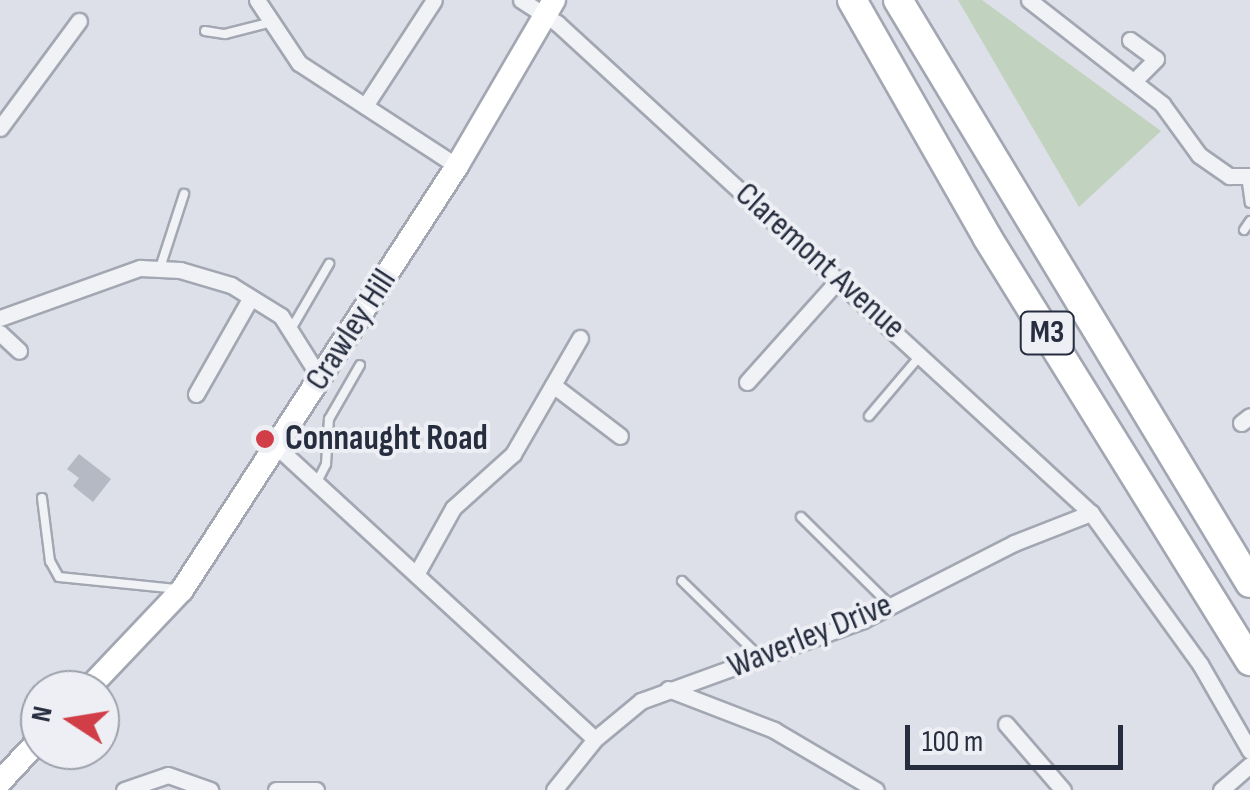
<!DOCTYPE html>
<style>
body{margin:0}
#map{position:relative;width:1250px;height:790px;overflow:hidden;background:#dde0e8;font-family:"Sofia Sans Condensed",sans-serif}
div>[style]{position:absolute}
.green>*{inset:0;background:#c1d2be}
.building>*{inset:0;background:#b4b9c4}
.roads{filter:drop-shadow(2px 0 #a2a7b2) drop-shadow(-2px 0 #a2a7b2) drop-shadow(0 2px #a2a7b2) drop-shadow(0 -2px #a2a7b2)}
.lane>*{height:8px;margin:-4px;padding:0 4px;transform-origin:4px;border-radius:4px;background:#f0f2f6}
.street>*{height:15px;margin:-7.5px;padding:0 7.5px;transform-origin:7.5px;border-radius:7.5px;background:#f0f2f6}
.secondary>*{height:22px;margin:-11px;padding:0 11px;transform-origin:11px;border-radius:11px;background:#fff}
.highway>*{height:28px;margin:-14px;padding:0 14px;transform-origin:14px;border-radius:14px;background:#fff}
.dots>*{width:28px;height:28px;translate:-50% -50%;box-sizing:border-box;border:5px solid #edeff5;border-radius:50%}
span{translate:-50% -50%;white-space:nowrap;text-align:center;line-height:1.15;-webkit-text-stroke:8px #edeff5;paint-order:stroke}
.shield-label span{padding:2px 8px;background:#edeff5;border:2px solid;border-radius:8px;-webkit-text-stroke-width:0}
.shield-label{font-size:32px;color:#262d3e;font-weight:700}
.street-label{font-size:35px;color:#262d3e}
.poi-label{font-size:35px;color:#262d3e;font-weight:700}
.left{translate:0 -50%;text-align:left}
.north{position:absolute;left:20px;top:670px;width:100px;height:100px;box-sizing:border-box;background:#edeff5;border:2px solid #9da1ac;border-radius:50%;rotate:282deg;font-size:28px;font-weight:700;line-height:40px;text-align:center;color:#262d3e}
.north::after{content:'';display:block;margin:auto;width:35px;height:45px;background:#d13e47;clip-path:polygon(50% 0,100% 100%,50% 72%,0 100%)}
.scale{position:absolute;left:905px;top:725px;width:218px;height:45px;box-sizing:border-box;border:5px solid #262d3e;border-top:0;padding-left:12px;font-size:30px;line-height:35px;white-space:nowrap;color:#262d3e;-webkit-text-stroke:8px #edeff5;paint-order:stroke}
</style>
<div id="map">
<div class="green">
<i style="clip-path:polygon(958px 0,982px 0,1161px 131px,1079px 207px)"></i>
</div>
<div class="building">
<i style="clip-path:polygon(79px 454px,111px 479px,93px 502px,73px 486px,79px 478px,67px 469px)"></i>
</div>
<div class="roads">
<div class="lane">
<i style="left:205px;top:31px;width:20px;rotate:9deg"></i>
<i style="left:225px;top:34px;width:44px;rotate:-14.3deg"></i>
<i style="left:1246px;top:176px;width:27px;rotate:82deg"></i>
<i style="left:1244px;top:230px;width:11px;rotate:-56deg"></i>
<i style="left:160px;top:268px;width:78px;rotate:-72deg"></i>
<i style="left:290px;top:331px;width:78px;rotate:-59.8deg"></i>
<i style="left:869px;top:416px;width:77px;rotate:-49.7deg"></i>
<i style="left:317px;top:482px;width:20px;rotate:-63deg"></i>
<i style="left:326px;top:464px;width:45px;rotate:-86.2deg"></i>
<i style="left:329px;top:419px;width:62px;rotate:-60.1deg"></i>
<i style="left:42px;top:498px;width:64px;rotate:82.8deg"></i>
<i style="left:50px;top:561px;width:18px;rotate:61deg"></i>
<i style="left:59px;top:577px;width:120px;rotate:5.8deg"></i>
<i style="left:801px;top:517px;width:127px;rotate:44.7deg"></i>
<i style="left:682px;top:581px;width:110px;rotate:44.3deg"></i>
</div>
<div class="street">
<i style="left:257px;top:0;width:76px;rotate:56.3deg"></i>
<i style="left:299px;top:63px;width:189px;rotate:33.1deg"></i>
<i style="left:521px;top:0;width:43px;rotate:32.6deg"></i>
<i style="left:557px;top:23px;width:725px;rotate:42.54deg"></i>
<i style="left:1091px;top:513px;width:186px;rotate:54.2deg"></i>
<i style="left:1200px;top:664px;width:100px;rotate:60.1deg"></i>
<i style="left:1029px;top:0;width:169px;rotate:38deg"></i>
<i style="left:1162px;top:104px;width:63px;rotate:54deg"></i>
<i style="left:1199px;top:155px;width:37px;rotate:35deg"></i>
<i style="left:1229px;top:176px;width:21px"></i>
<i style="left:1130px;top:40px;width:32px;rotate:36deg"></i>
<i style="left:1156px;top:59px;width:30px;rotate:135deg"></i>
<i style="left:365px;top:106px;width:126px;rotate:-56.9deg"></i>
<i style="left:0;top:128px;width:133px;rotate:-53.6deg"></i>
<i style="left:0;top:318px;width:149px;rotate:-19.7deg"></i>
<i style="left:140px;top:268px;width:40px;rotate:2.9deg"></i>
<i style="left:180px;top:270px;width:53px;rotate:16.4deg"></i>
<i style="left:231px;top:285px;width:59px;rotate:31.8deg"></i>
<i style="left:281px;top:316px;width:73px;rotate:57.8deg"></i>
<i style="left:0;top:333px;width:26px;rotate:43deg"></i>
<i style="left:747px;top:382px;width:138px;rotate:-48.2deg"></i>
<i style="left:553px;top:385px;width:84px;rotate:37.3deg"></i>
<i style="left:196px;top:394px;width:109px;rotate:-60.4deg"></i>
<i style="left:1241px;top:423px;width:11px;rotate:-38deg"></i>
<i style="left:276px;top:446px;width:433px;rotate:42.6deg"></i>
<i style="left:418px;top:571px;width:72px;rotate:-60.9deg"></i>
<i style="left:453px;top:508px;width:81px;rotate:-42deg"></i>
<i style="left:513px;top:454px;width:134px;rotate:-60deg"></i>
<i style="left:668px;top:689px;width:114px;rotate:21.1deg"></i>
<i style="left:774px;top:730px;width:118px;rotate:30.5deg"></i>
<i style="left:1006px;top:724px;width:87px;rotate:49.2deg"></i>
<i style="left:124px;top:790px;width:46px;rotate:-18.8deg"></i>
<i style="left:168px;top:775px;width:45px;rotate:19.7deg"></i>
<i style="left:276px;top:790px;width:40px"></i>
<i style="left:554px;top:790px;width:65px;rotate:-51.2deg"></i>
<i style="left:595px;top:739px;width:60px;rotate:-39.6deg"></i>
<i style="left:641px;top:701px;width:236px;rotate:-20deg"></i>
<i style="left:863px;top:620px;width:169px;rotate:-27deg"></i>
<i style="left:1014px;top:543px;width:83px;rotate:-21.3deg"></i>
<i style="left:1221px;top:790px;width:38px;rotate:-41deg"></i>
</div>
<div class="secondary">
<i style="left:87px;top:690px;width:138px;rotate:-46.5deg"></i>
<i style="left:182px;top:590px;width:505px;rotate:-57.03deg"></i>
<i style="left:457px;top:166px;width:192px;rotate:-59.7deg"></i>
<i style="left:0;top:782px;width:59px;rotate:-47.1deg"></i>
</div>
<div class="highway">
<i style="left:852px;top:0;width:273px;rotate:60.3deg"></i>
<i style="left:987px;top:237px;width:499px;rotate:58.2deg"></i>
<i style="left:898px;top:0;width:681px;rotate:58.88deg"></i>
</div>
</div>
<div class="dots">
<i style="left:265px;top:439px;background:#d13e47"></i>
</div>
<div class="shield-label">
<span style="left:1047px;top:333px">M3</span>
</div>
<div class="street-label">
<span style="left:820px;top:261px;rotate:42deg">Claremont Avenue</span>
<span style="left:351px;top:330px;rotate:-57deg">Crawley Hill</span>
<span style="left:810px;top:636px;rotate:-22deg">Waverley Drive</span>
</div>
<div class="poi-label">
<span class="left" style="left:285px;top:439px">Connaught Road</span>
</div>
<div class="north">N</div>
<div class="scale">100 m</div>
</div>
